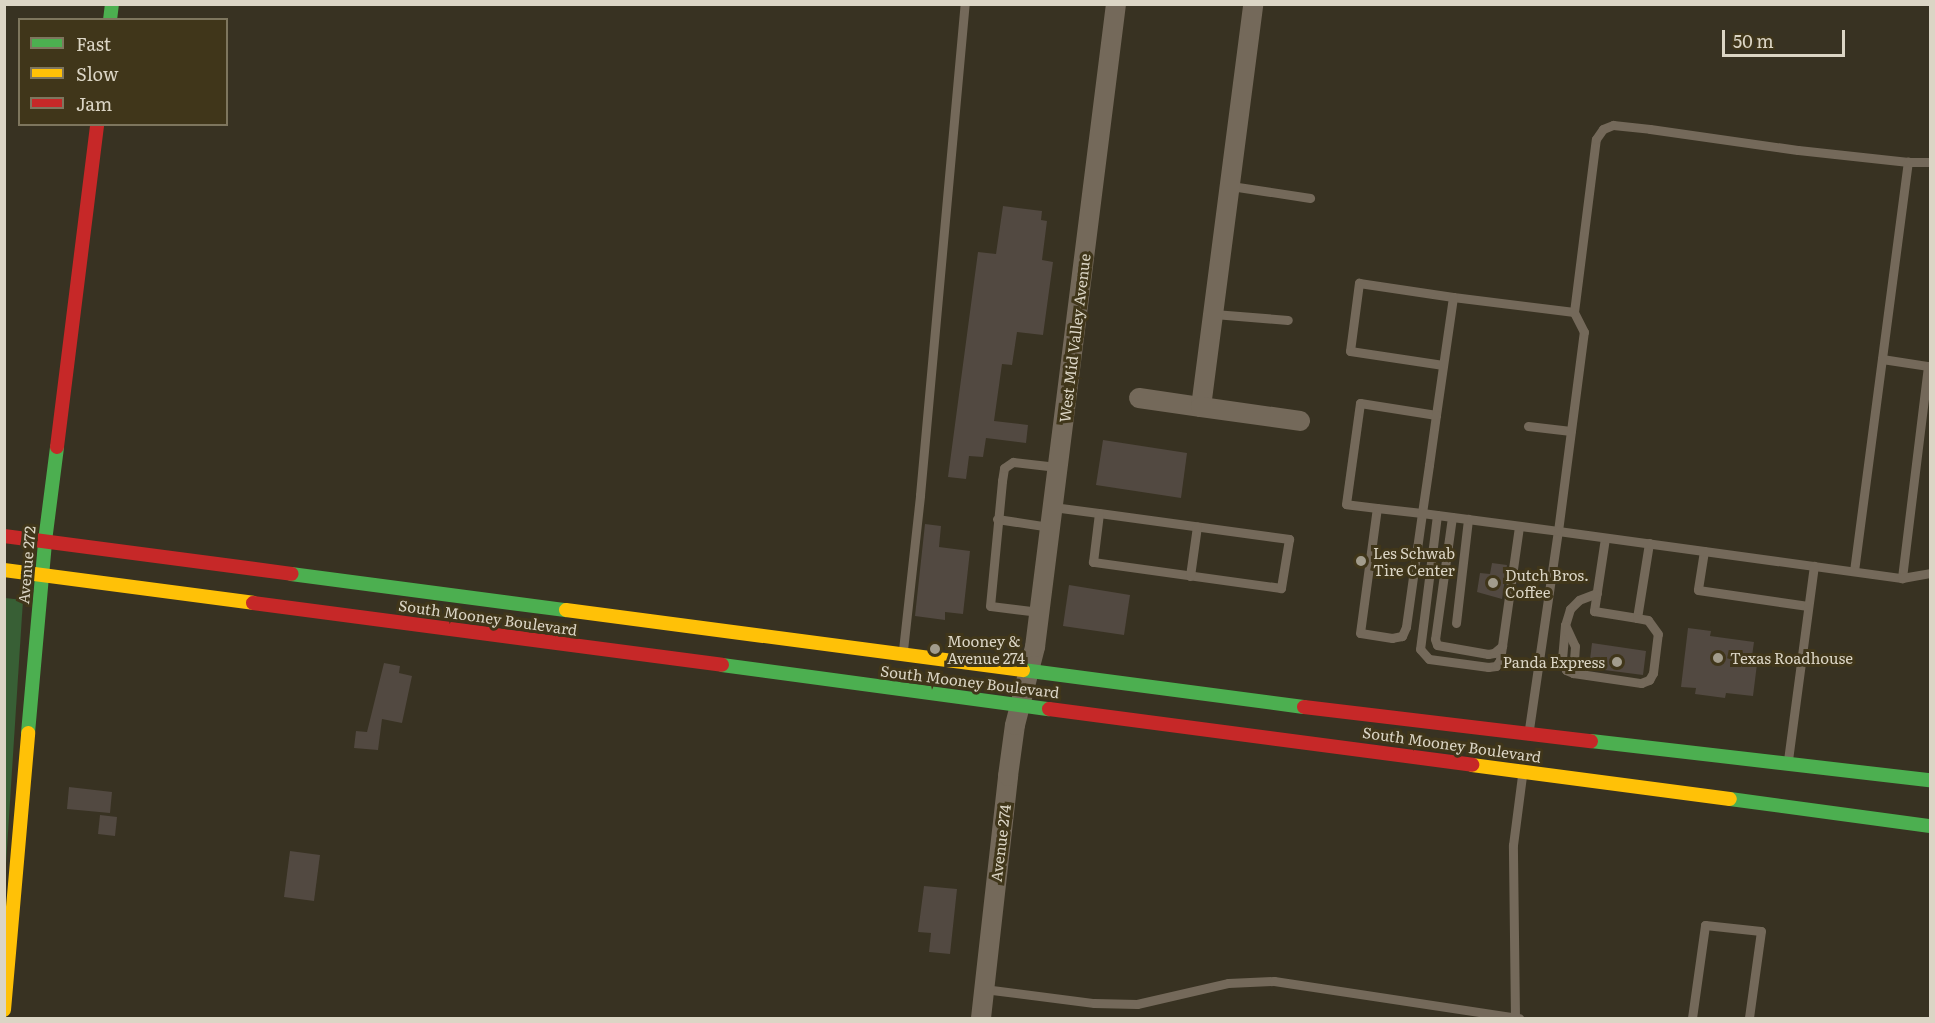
<!DOCTYPE html>
<style>
body{margin:0}
#map{position:relative;width:1935px;height:1023px;overflow:hidden;background:#383222;font-family:Literata,serif}
div>[style]{position:absolute}
.green>*{inset:0;background:#385f35}
.building>*{inset:0;background:#524941}
.lane>*{height:9px;margin:-4.5px;padding:0 4.5px;transform-origin:4.5px;border-radius:4.5px;background:#74695a}
.street>*{height:20px;margin:-10px;padding:0 10px;transform-origin:10px;border-radius:10px;background:#74695a}
.fast>*{height:14px;margin:-7px;padding:0 7px;transform-origin:7px;border-radius:7px;background:#4caf50}
.slow>*{height:14px;margin:-7px;padding:0 7px;transform-origin:7px;border-radius:7px;background:#ffc107}
.jam>*{height:14px;margin:-7px;padding:0 7px;transform-origin:7px;border-radius:7px;background:#c62828}
.dots>*{width:16px;height:16px;translate:-50% -50%;box-sizing:border-box;border:3px solid #40361a;border-radius:50%}
span{translate:-50% -50%;white-space:nowrap;text-align:center;line-height:1.15;-webkit-text-stroke:6px #40361a;paint-order:stroke}
.street-label{font-size:15px;color:#dbd5c5}
.poi-label{font-size:15px;color:#dbd5c5}
.left{translate:0 -50%;text-align:left}
.right{translate:-100% -50%;text-align:right}
.frame{position:absolute;inset:0;border:6px solid #dbd5c5;pointer-events:none}
.legend{position:absolute;left:18px;top:18px;width:210px;height:108px;box-sizing:border-box;background:#40361a;border:2px solid #7e765e;margin:0;padding:8px 10px;list-style:none;font-size:18px;color:#dbd5c5}
.legend li{display:flex;align-items:center;gap:12px;height:30px}
.legend b{width:30px;border:2px solid #7e765e}
.scale{position:absolute;left:1722px;top:30px;width:123px;height:27px;box-sizing:border-box;border:3px solid #dbd5c5;border-top:0;padding-left:8px;font-size:18px;line-height:21px;white-space:nowrap;color:#dbd5c5;-webkit-text-stroke:4px #40361a;paint-order:stroke}
</style>
<div id="map">
<div class="green">
<i style="clip-path:polygon(5px 598px,23px 600px,5px 879px)"></i>
</div>
<div class="building">
<i style="clip-path:polygon(1003px 206px,1042px 211px,1041px 220px,1047px 221px,1042px 260px,1053px 262px,1043px 335px,1017px 332px,1012px 365px,1002px 364px,994px 421px,1028px 425px,1026px 443px,986px 438px,983px 457px,969px 456px,966px 479px,948px 477px,978px 252px,996px 254px)"></i>
<i style="clip-path:polygon(1103px 440px,1187px 453px,1181px 498px,1096px 485px)"></i>
<i style="clip-path:polygon(925px 524px,941px 526px,939px 547px,970px 551px,963px 614px,945px 612px,945px 620px,915px 616px)"></i>
<i style="clip-path:polygon(1492px 563px,1507px 565px,1502px 599px,1477px 592px,1480px 573px,1490px 574px)"></i>
<i style="clip-path:polygon(1069px 585px,1130px 595px,1124px 635px,1063px 626px)"></i>
<i style="clip-path:polygon(1688px 628px,1711px 631px,1710px 636px,1754px 642px,1751px 663px,1757px 664px,1753px 696px,1726px 693px,1725px 698px,1695px 694px,1696px 688px,1681px 687px)"></i>
<i style="clip-path:polygon(1592px 643px,1646px 651px,1643px 675px,1589px 668px)"></i>
<i style="clip-path:polygon(384px 663px,400px 666px,399px 673px,412px 676px,402px 723px,382px 719px,378px 750px,354px 748px,356px 731px,367px 732px)"></i>
<i style="clip-path:polygon(69px 787px,112px 792px,110px 813px,67px 809px)"></i>
<i style="clip-path:polygon(100px 815px,117px 817px,115px 836px,98px 834px)"></i>
<i style="clip-path:polygon(290px 851px,320px 855px,314px 901px,284px 897px)"></i>
<i style="clip-path:polygon(924px 886px,957px 889px,950px 954px,929px 952px,931px 933px,918px 932px)"></i>
</div>
<div class="lane">
<i style="left:1231px;top:186px;width:80px;rotate:8.6deg"></i>
<i style="left:1574px;top:312px;width:174px;rotate:-82.8deg"></i>
<i style="left:1596px;top:139px;width:12px;rotate:-55deg"></i>
<i style="left:1603px;top:129px;width:11px;rotate:-22deg"></i>
<i style="left:1613px;top:125px;width:37px;rotate:6deg"></i>
<i style="left:1650px;top:129px;width:149px;rotate:8.1deg"></i>
<i style="left:1798px;top:150px;width:111px;rotate:6.2deg"></i>
<i style="left:1214px;top:314px;width:74px;rotate:4.6deg"></i>
<i style="left:1882px;top:359px;width:47px;rotate:8.7deg"></i>
<i style="left:1928px;top:366px;width:214px;rotate:97deg"></i>
<i style="left:1443px;top:365px;width:94px;rotate:-171.4deg"></i>
<i style="left:1350px;top:351px;width:69px;rotate:-82.5deg"></i>
<i style="left:1359px;top:283px;width:95px;rotate:8.5deg"></i>
<i style="left:1528px;top:426px;width:43px;rotate:6.6deg"></i>
<i style="left:1053px;top:507px;width:46px;rotate:7.4deg"></i>
<i style="left:1099px;top:513px;width:192px;rotate:7.8deg"></i>
<i style="left:1289px;top:539px;width:50px;rotate:99.3deg"></i>
<i style="left:1281px;top:588px;width:190px;rotate:-172.1deg"></i>
<i style="left:1093px;top:562px;width:49px;rotate:-83deg"></i>
<i style="left:1377px;top:508px;width:31px;rotate:-173deg"></i>
<i style="left:1346px;top:504px;width:102px;rotate:-82.1deg"></i>
<i style="left:1360px;top:403px;width:77px;rotate:9deg"></i>
<i style="left:1437px;top:515px;width:135px;rotate:97.2deg"></i>
<i style="left:1420px;top:649px;width:13px;rotate:48deg"></i>
<i style="left:1429px;top:659px;width:60px;rotate:7.7deg"></i>
<i style="left:1488px;top:667px;width:8px;rotate:-7deg"></i>
<i style="left:1496px;top:666px;width:7px;rotate:-56deg"></i>
<i style="left:1500px;top:660px;width:135px;rotate:-81.9deg"></i>
<i style="left:1452px;top:517px;width:123px;rotate:97.9deg"></i>
<i style="left:1435px;top:639px;width:6px;rotate:72deg"></i>
<i style="left:1437px;top:645px;width:52px;rotate:10deg"></i>
<i style="left:1488px;top:654px;width:6px;rotate:-9deg"></i>
<i style="left:1494px;top:653px;width:11px;rotate:-41deg"></i>
<i style="left:997px;top:519px;width:54px;rotate:8.6deg"></i>
<i style="left:1605px;top:538px;width:74px;rotate:98.6deg"></i>
<i style="left:1594px;top:611px;width:44px;rotate:9.2deg"></i>
<i style="left:1637px;top:618px;width:76px;rotate:-80.9deg"></i>
<i style="left:1704px;top:551px;width:39px;rotate:99deg"></i>
<i style="left:1698px;top:590px;width:111px;rotate:8.3deg"></i>
<i style="left:1854px;top:571px;width:413px;rotate:-82.5deg"></i>
<i style="left:1908px;top:162px;width:22px"></i>
<i style="left:1190px;top:576px;width:50px;rotate:-82deg"></i>
<i style="left:1597px;top:593px;width:19px;rotate:159deg"></i>
<i style="left:1579px;top:600px;width:13px;rotate:135deg"></i>
<i style="left:1570px;top:609px;width:17px;rotate:107deg"></i>
<i style="left:1565px;top:625px;width:37px;rotate:95deg"></i>
<i style="left:1562px;top:662px;width:9px;rotate:63deg"></i>
<i style="left:1566px;top:670px;width:8px;rotate:23deg"></i>
<i style="left:1573px;top:673px;width:69px;rotate:8.4deg"></i>
<i style="left:1641px;top:683px;width:9px;rotate:-21deg"></i>
<i style="left:1649px;top:680px;width:8px;rotate:-60deg"></i>
<i style="left:1653px;top:673px;width:39px;rotate:-83deg"></i>
<i style="left:1658px;top:634px;width:17px;rotate:-126deg"></i>
<i style="left:1648px;top:620px;width:11px;rotate:-170deg"></i>
<i style="left:1039px;top:612px;width:49px;rotate:-173deg"></i>
<i style="left:990px;top:606px;width:126px;rotate:-84.5deg"></i>
<i style="left:1002px;top:481px;width:13px;rotate:-81deg"></i>
<i style="left:1004px;top:468px;width:11px;rotate:-34deg"></i>
<i style="left:1013px;top:462px;width:44px;rotate:6.5deg"></i>
<i style="left:1456px;top:623px;width:105px;rotate:-83.4deg"></i>
<i style="left:1565px;top:625px;width:23px;rotate:65deg"></i>
<i style="left:1575px;top:646px;width:27px;rotate:94deg"></i>
<i style="left:903px;top:650px;width:156px;rotate:-83.7deg"></i>
<i style="left:920px;top:495px;width:493px;rotate:-84.8deg"></i>
<i style="left:1529px;top:729px;width:200px;rotate:-81.7deg"></i>
<i style="left:1558px;top:531px;width:201px;rotate:-82.6deg"></i>
<i style="left:1584px;top:332px;width:22px;rotate:-117deg"></i>
<i style="left:1574px;top:312px;width:122px;rotate:-172.9deg"></i>
<i style="left:1453px;top:297px;width:119px;rotate:98.2deg"></i>
<i style="left:1436px;top:415px;width:50px;rotate:98deg"></i>
<i style="left:1429px;top:465px;width:49px;rotate:98.3deg"></i>
<i style="left:1422px;top:513px;width:115px;rotate:98deg"></i>
<i style="left:1406px;top:627px;width:10px;rotate:114deg"></i>
<i style="left:1402px;top:636px;width:10px;rotate:169deg"></i>
<i style="left:1392px;top:638px;width:32px;rotate:-171deg"></i>
<i style="left:1360px;top:633px;width:126px;rotate:-82.3deg"></i>
<i style="left:1377px;top:508px;width:45px;rotate:6.3deg"></i>
<i style="left:1422px;top:513px;width:137px;rotate:7.5deg"></i>
<i style="left:1558px;top:531px;width:347px;rotate:7.8deg"></i>
<i style="left:1902px;top:578px;width:28px;rotate:-10deg"></i>
<i style="left:1788px;top:760px;width:196px;rotate:-82.4deg"></i>
<i style="left:984px;top:989px;width:111px;rotate:7.3deg"></i>
<i style="left:1094px;top:1003px;width:43px;rotate:1.3deg"></i>
<i style="left:1137px;top:1004px;width:93px;rotate:-13deg"></i>
<i style="left:1228px;top:983px;width:46px;rotate:-2.5deg"></i>
<i style="left:1274px;top:981px;width:248px;rotate:8.6deg"></i>
<i style="left:1515px;top:1018px;width:173px;rotate:-90.7deg"></i>
<i style="left:1513px;top:845px;width:70px;rotate:-82.6deg"></i>
<i style="left:1692px;top:1018px;width:94px;rotate:-82deg"></i>
<i style="left:1705px;top:925px;width:56px;rotate:6.1deg"></i>
<i style="left:1761px;top:931px;width:88px;rotate:97.9deg"></i>
</div>
<div class="street">
<i style="left:1139px;top:398px;width:63px;rotate:8.3deg"></i>
<i style="left:1201px;top:407px;width:406px;rotate:-82.6deg"></i>
<i style="left:1201px;top:407px;width:100px;rotate:8deg"></i>
<i style="left:981px;top:1018px;width:244px;rotate:-83.6deg"></i>
<i style="left:1008px;top:776px;width:51px;rotate:-82.2deg"></i>
<i style="left:1015px;top:725px;width:81px;rotate:-75.6deg"></i>
<i style="left:1035px;top:647px;width:648px;rotate:-82.82deg"></i>
</div>
<div class="fast">
<i style="left:110px;top:20px;width:16px;rotate:-83deg"></i>
<i style="left:291px;top:574px;width:277px;rotate:7.5deg"></i>
<i style="left:722px;top:665px;width:330px;rotate:7.7deg"></i>
<i style="left:1023px;top:670px;width:283px;rotate:7.5deg"></i>
<i style="left:28px;top:733px;width:193px;rotate:-84.9deg"></i>
<i style="left:45px;top:541px;width:95px;rotate:-82.7deg"></i>
<i style="left:1591px;top:741px;width:341px;rotate:6.6deg"></i>
<i style="left:1730px;top:799px;width:202px;rotate:7.7deg"></i>
</div>
<div class="slow">
<i style="left:4px;top:570px;width:251px;rotate:7.5deg"></i>
<i style="left:566px;top:610px;width:461px;rotate:7.5deg"></i>
<i style="left:1472px;top:765px;width:260px;rotate:7.5deg"></i>
<i style="left:4px;top:1010px;width:278px;rotate:-85deg"></i>
</div>
<div class="jam">
<i style="left:57px;top:447px;width:325px;rotate:-82.9deg"></i>
<i style="left:4px;top:536px;width:290px;rotate:7.5deg"></i>
<i style="left:253px;top:603px;width:473px;rotate:7.5deg"></i>
<i style="left:1304px;top:707px;width:289px;rotate:6.8deg"></i>
<i style="left:1049px;top:709px;width:427px;rotate:7.5deg"></i>
</div>
<div class="dots">
<i style="left:1361px;top:561px;background:#a29c8c"></i>
<i style="left:1493px;top:583px;background:#a29c8c"></i>
<i style="left:935px;top:649px;background:#a29c8c"></i>
<i style="left:1718px;top:658px;background:#a29c8c"></i>
<i style="left:1617px;top:662px;background:#a29c8c"></i>
</div>
<div class="street-label">
<span style="left:1074px;top:338px;rotate:-83deg">West Mid Valley Avenue</span>
<span style="left:26px;top:565px;rotate:-85deg">Avenue 272</span>
<span style="left:488px;top:617px;rotate:8deg">South Mooney Boulevard</span>
<span style="left:970px;top:681px;rotate:7deg">South Mooney Boulevard</span>
<span style="left:1452px;top:744px;rotate:8deg">South Mooney Boulevard</span>
<span style="left:1000px;top:843px;rotate:-83deg">Avenue 274</span>
</div>
<div class="poi-label">
<span class="left" style="left:1373px;top:561px">Les Schwab<br>Tire Center</span>
<span class="left" style="left:1505px;top:583px">Dutch Bros.<br>Coffee</span>
<span class="left" style="left:947px;top:649px">Mooney &amp;<br>Avenue 274</span>
<span class="left" style="left:1730px;top:658px">Texas Roadhouse</span>
<span class="right" style="left:1605px;top:662px">Panda Express</span>
</div>
<div class="frame"></div>
<ul class="legend">
<li><b style="height:8px;background:#4caf50"></b>Fast</li>
<li><b style="height:8px;background:#ffc107"></b>Slow</li>
<li><b style="height:8px;background:#c62828"></b>Jam</li>
</ul>
<div class="scale">50 m</div>
</div>
